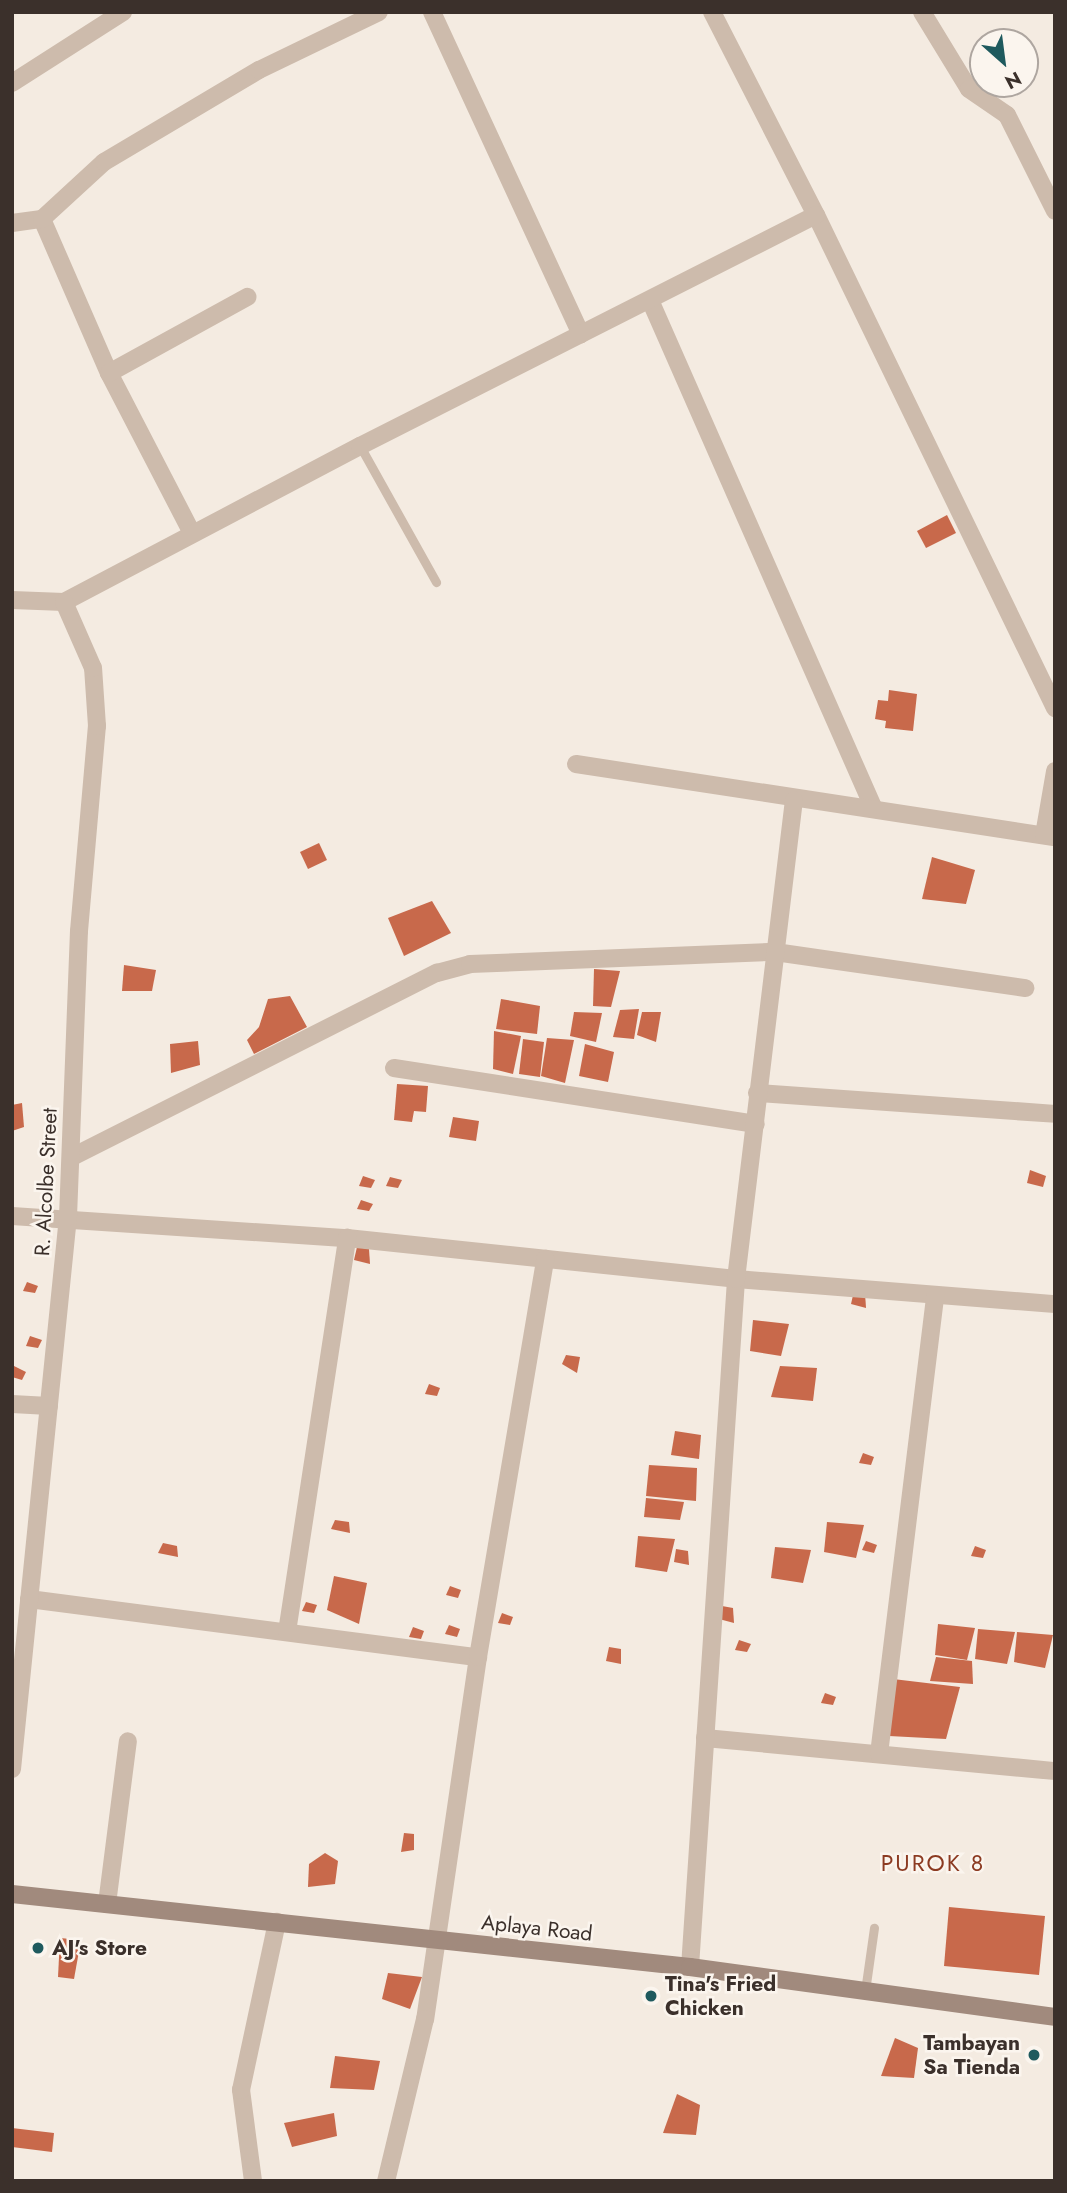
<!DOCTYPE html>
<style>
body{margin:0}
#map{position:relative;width:1067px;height:2193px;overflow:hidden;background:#f4ebe1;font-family:Jost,sans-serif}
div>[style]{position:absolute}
.building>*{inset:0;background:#c8694b}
.lane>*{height:9px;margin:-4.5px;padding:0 4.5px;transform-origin:4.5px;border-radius:4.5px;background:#cdbbac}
.street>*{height:18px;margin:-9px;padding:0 9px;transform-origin:9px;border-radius:9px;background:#cdbbac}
.secondary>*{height:18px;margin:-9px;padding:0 9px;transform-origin:9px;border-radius:9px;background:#a18a7d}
.dots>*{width:19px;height:19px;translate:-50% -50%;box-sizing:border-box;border:4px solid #fbf5ee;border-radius:50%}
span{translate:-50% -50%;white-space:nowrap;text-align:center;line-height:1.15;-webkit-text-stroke:5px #fbf5ee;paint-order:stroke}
.street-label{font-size:21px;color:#3b302b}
.poi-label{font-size:21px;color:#3b302b;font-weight:700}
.left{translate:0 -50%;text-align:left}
.right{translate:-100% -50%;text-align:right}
.neighbourhood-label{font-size:23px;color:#8c3b22;letter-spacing:2px}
.frame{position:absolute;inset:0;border:14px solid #3b302b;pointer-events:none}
.north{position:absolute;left:969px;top:28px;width:70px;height:70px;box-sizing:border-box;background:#fbf5ee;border:2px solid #aea6a0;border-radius:50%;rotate:152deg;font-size:19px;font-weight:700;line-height:28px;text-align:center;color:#3b302b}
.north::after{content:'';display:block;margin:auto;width:24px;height:32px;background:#1f5a5e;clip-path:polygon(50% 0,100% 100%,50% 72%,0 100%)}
</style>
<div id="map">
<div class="building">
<i style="clip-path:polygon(947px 515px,956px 533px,926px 548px,917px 531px)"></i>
<i style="clip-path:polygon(889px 690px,917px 694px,913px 731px,885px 728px,886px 721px,875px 719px,878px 700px,888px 701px)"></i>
<i style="clip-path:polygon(319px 843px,327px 860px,308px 869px,300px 852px)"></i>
<i style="clip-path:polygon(932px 857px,975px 870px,966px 904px,922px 899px)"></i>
<i style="clip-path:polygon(432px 901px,451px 933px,404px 956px,388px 918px)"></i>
<i style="clip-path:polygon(124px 965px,156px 970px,152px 991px,122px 991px)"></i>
<i style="clip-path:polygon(594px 969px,620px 971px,611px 1007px,593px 1006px)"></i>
<i style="clip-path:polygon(290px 996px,307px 1027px,254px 1054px,247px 1040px,259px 1027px,268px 999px)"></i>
<i style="clip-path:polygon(501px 999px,540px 1006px,537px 1034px,496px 1029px)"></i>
<i style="clip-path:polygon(639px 1009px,634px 1039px,613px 1037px,620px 1010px)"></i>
<i style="clip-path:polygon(574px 1012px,602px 1013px,596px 1042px,570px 1036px)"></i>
<i style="clip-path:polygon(642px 1012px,661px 1012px,656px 1042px,637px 1035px)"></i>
<i style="clip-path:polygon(494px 1031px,521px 1036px,513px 1074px,493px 1069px)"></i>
<i style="clip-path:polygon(547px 1038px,574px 1040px,565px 1083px,541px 1076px)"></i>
<i style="clip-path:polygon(523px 1039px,544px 1042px,540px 1077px,519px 1074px)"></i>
<i style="clip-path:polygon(198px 1041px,200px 1065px,171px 1073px,170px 1044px)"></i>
<i style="clip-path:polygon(585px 1044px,614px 1052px,608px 1082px,579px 1076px)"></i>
<i style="clip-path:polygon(397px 1084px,428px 1086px,426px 1112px,414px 1111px,412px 1122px,394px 1120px)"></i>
<i style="clip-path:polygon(22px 1103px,24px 1127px,12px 1131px,12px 1105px)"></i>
<i style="clip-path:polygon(453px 1117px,479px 1121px,476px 1141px,449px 1137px)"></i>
<i style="clip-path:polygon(1030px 1170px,1046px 1176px,1043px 1187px,1027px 1183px)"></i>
<i style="clip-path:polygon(363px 1176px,375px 1180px,371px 1188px,359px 1186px)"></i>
<i style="clip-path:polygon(390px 1177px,402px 1180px,398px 1188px,386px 1186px)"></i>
<i style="clip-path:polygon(361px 1200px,373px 1204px,369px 1211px,357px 1209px)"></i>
<i style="clip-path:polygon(357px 1247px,369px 1249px,370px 1264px,354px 1260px)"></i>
<i style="clip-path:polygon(27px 1282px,38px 1286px,35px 1293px,23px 1291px)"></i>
<i style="clip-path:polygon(854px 1291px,865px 1293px,866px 1308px,851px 1304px)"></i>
<i style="clip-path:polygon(753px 1320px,789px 1324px,781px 1356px,750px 1351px)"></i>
<i style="clip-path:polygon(30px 1336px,42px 1340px,38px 1348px,26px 1346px)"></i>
<i style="clip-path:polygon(566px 1355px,580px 1357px,577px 1373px,562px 1364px)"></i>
<i style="clip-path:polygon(12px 1365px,26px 1372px,22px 1380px,12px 1377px)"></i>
<i style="clip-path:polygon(780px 1366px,817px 1368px,813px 1401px,771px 1397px)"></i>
<i style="clip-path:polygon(429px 1384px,440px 1388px,437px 1396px,425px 1394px)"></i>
<i style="clip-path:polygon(675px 1431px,701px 1435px,699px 1459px,671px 1455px)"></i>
<i style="clip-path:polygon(863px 1453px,874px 1457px,871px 1465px,859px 1463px)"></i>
<i style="clip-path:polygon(649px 1465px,697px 1468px,696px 1501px,646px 1496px)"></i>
<i style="clip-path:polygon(646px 1498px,684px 1502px,680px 1520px,644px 1517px)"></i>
<i style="clip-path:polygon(335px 1520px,349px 1522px,350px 1533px,331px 1529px)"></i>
<i style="clip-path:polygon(827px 1522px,864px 1525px,856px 1558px,824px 1552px)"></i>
<i style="clip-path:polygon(638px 1536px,675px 1539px,667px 1572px,635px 1567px)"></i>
<i style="clip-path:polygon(866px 1541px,877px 1545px,874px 1553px,862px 1550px)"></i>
<i style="clip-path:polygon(163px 1543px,177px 1546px,178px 1557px,158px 1553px)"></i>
<i style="clip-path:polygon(975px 1546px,986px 1550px,983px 1558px,971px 1556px)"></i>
<i style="clip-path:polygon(775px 1547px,811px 1550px,803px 1583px,771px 1578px)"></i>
<i style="clip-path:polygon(676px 1549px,688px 1551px,689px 1565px,674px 1562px)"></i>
<i style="clip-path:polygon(334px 1576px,367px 1583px,359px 1624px,327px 1610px)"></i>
<i style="clip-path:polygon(450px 1586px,461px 1590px,458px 1598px,446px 1595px)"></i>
<i style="clip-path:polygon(306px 1602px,317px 1605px,314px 1613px,302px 1611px)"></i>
<i style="clip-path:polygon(722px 1606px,733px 1608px,734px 1623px,719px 1619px)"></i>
<i style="clip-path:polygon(502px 1613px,513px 1617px,510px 1625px,498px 1623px)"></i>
<i style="clip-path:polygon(938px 1624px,975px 1628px,967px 1660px,935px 1655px)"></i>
<i style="clip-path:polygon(449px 1625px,460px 1629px,457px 1637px,445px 1634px)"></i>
<i style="clip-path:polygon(413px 1627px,424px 1631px,421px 1639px,409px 1637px)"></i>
<i style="clip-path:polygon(978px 1629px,1015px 1632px,1007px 1664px,975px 1659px)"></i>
<i style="clip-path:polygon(1017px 1632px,1053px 1635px,1045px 1668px,1014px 1662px)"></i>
<i style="clip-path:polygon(739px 1640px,751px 1644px,747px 1652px,735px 1650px)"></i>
<i style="clip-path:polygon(609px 1647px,621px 1649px,621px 1664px,606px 1661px)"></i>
<i style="clip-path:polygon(936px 1657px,972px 1661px,973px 1684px,930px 1681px)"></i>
<i style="clip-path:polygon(893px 1679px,960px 1687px,946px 1739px,889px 1736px)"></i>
<i style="clip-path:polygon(825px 1693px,836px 1697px,833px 1705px,821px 1703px)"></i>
<i style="clip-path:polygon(404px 1833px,414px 1834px,414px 1850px,401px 1852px)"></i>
<i style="clip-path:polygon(325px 1853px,338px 1861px,335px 1884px,308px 1887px,309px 1864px)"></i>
<i style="clip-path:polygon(949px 1907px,1045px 1916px,1039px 1975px,944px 1966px)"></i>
<i style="clip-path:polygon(60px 1938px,81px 1940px,74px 1979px,58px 1977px)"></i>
<i style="clip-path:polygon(388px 1973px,422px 1977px,410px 2009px,382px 1999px)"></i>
<i style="clip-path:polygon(895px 2038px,918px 2048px,914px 2078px,881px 2076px)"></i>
<i style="clip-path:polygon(335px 2056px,380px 2061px,374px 2090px,330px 2088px)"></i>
<i style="clip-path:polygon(677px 2094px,700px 2105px,696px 2135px,663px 2133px)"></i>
<i style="clip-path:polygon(334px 2113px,337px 2136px,292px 2147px,284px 2123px)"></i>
<i style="clip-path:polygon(12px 2128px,54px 2133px,52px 2152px,12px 2147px)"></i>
</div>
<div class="lane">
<i style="left:360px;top:446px;width:156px;rotate:60.8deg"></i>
<i style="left:865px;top:1991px;width:64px;rotate:-81.9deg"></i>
</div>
<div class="street">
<i style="left:432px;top:12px;width:355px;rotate:65.2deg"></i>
<i style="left:712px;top:12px;width:228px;rotate:62.9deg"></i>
<i style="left:816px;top:215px;width:548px;rotate:64.14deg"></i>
<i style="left:922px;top:12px;width:90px;rotate:58.6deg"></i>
<i style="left:969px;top:89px;width:46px;rotate:34.4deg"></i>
<i style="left:1007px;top:115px;width:107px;rotate:63.4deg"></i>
<i style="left:12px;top:83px;width:132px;rotate:-32.6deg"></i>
<i style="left:42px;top:219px;width:168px;rotate:66.5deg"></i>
<i style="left:109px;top:373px;width:180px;rotate:62.6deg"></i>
<i style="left:12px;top:223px;width:30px;rotate:-8deg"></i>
<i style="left:42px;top:219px;width:84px;rotate:-42.6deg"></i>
<i style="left:104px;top:162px;width:180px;rotate:-30.7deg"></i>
<i style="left:259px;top:70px;width:133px;rotate:-25.8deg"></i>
<i style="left:650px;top:300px;width:556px;rotate:66.25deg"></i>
<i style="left:109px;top:373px;width:158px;rotate:-28.8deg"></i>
<i style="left:12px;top:600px;width:52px;rotate:2.2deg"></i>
<i style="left:64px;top:602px;width:335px;rotate:-27.8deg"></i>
<i style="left:360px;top:446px;width:511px;rotate:-26.87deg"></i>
<i style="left:576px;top:764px;width:485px;rotate:8.7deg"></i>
<i style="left:1044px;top:835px;width:65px;rotate:-80.2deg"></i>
<i style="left:394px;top:1068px;width:366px;rotate:8.8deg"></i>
<i style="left:757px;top:1093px;width:299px;rotate:4deg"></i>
<i style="left:72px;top:1157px;width:409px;rotate:-26.8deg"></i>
<i style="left:437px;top:973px;width:34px;rotate:-15deg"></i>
<i style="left:470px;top:964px;width:305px;rotate:-2.3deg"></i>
<i style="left:775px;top:952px;width:253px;rotate:8.2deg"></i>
<i style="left:12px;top:1216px;width:336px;rotate:3.8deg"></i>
<i style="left:347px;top:1238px;width:391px;rotate:6deg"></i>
<i style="left:736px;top:1279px;width:320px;rotate:4.5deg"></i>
<i style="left:12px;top:1404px;width:37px;rotate:3deg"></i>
<i style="left:29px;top:1599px;width:453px;rotate:7.4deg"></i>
<i style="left:478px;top:1657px;width:366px;rotate:98.3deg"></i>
<i style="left:425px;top:2019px;width:167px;rotate:103.5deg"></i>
<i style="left:287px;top:1632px;width:399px;rotate:-81.3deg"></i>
<i style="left:478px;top:1657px;width:404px;rotate:-80.4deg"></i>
<i style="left:705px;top:1738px;width:352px;rotate:5.4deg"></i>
<i style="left:879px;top:1754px;width:462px;rotate:-83deg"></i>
<i style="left:12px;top:1769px;width:555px;rotate:-84.21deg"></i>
<i style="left:68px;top:1217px;width:286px;rotate:-87.8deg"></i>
<i style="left:79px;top:931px;width:206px;rotate:-85deg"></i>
<i style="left:97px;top:726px;width:58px;rotate:-93.9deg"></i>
<i style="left:93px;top:668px;width:72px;rotate:-113.7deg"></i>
<i style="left:107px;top:1904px;width:164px;rotate:-82.7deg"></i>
<i style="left:690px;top:1967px;width:690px;rotate:-86.17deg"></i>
<i style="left:736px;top:1279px;width:482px;rotate:-83.1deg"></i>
<i style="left:253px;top:2181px;width:92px;rotate:-97.5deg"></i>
<i style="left:241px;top:2090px;width:172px;rotate:-77.9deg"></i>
</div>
<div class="secondary">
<i style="left:12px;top:1894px;width:682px;rotate:6.15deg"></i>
<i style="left:690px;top:1967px;width:368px;rotate:7.8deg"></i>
</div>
<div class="dots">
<i style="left:38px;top:1948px;background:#1f5a5e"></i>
<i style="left:651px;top:1996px;background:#1f5a5e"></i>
<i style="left:1034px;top:2055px;background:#1f5a5e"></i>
</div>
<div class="street-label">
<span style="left:46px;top:1182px;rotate:-87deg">R. Alcolbe Street</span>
<span style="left:537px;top:1928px;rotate:6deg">Aplaya Road</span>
</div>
<div class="poi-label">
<span class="left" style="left:52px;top:1948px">AJ's Store</span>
<span class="left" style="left:665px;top:1996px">Tina's Fried<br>Chicken</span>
<span class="right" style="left:1020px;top:2055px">Tambayan<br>Sa Tienda</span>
</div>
<div class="neighbourhood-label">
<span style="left:933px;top:1863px">PUROK 8</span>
</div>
<div class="frame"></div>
<div class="north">N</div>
</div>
